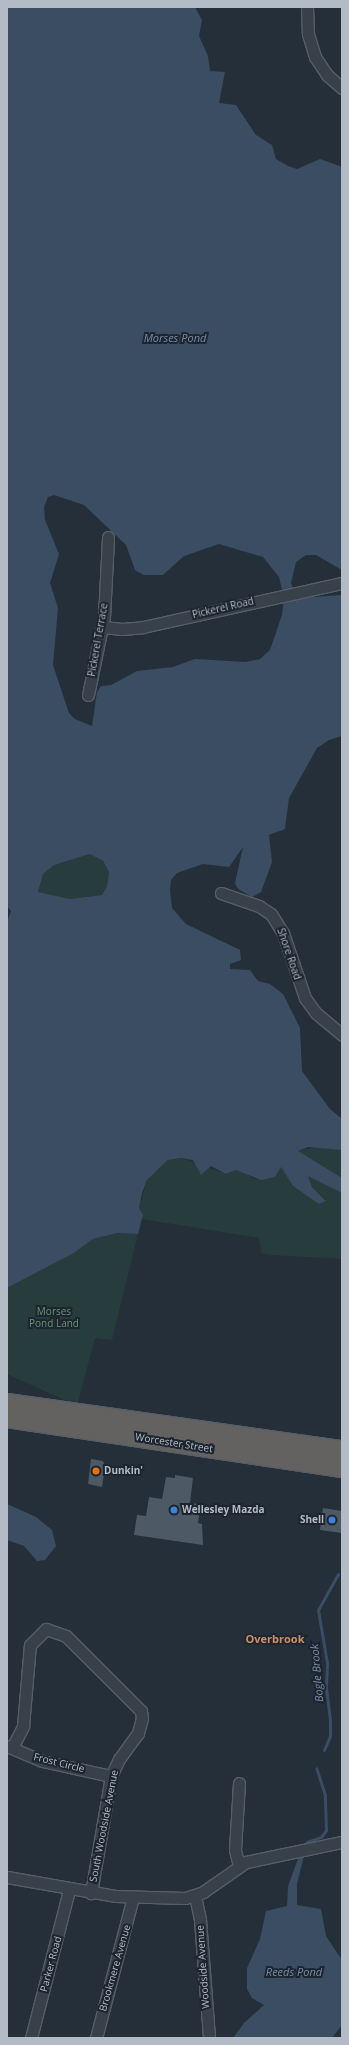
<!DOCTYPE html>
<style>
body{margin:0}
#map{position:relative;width:349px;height:2045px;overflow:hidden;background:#242f3a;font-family:"Open Sans",sans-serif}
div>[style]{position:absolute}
.green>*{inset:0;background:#273c3c}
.water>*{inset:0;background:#3b4d62}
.stream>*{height:3px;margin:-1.5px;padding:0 1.5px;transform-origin:1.5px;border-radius:1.5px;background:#3b4d62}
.building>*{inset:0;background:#4d5965}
.roads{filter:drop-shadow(1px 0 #565e68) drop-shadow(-1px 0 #565e68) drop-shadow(0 1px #565e68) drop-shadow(0 -1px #565e68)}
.minor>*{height:11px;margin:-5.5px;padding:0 5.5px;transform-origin:5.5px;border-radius:5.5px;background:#38404a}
.trunk>*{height:18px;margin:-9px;padding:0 9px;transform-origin:9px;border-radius:9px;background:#636260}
.dots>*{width:11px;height:11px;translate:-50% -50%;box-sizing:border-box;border:2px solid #1d252f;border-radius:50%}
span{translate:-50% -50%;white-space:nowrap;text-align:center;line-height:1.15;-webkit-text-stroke:4px #1d252f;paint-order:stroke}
.street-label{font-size:10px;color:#b3bbc6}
.park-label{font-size:10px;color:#6c9574}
.poi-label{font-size:10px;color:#b3bbc6;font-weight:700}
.left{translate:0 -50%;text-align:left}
.right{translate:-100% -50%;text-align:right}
.water-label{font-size:11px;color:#768da7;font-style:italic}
.neighbourhood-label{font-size:11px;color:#cc8f68;font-weight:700}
.frame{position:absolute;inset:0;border:8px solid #b3bbc6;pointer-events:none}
</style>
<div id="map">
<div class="green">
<i style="clip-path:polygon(90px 854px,103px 861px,109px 872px,107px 886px,102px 895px,70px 899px,38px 892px,43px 874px,54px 865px)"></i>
<i style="clip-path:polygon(321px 1146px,342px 1150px,342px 1178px,297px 1151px)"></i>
<i style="clip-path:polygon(181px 1158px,226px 1174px,236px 1170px,243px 1171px,254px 1179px,275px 1177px,281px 1166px,293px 1186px,319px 1203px,326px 1200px,312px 1187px,308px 1176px,342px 1193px,342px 1259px,271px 1255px,261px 1253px,259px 1238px,142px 1219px,139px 1208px,147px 1180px,168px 1160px)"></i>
<i style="clip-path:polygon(119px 1233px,138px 1234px,112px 1340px,95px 1338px,78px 1402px,65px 1400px,7px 1374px,7px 1288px,74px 1253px,93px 1239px)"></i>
</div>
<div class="water">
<i style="clip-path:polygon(evenodd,7px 7px,195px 7px,202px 20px,199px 36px,208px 56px,210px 71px,225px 72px,219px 103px,236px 105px,256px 135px,272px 145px,276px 159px,288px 166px,297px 169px,320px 159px,342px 167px,342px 570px,316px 555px,306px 555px,296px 562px,291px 583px,295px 594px,300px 598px,342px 595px,342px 736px,329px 740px,317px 748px,289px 798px,285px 829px,269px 835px,272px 862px,261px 892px,252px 897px,238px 889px,235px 883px,243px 847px,229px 867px,203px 864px,177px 873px,171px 880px,170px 890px,172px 908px,186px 924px,240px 950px,241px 960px,230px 964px,230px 969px,250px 970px,258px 981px,270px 984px,283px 994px,300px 1028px,302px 1071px,330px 1109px,342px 1119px,342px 1150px,308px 1147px,298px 1151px,342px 1178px,342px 1193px,308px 1176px,312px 1187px,326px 1201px,319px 1204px,293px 1186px,281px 1167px,275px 1177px,261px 1180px,236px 1170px,226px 1174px,211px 1166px,201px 1175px,193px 1160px,181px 1158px,168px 1160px,147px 1180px,142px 1193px,139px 1208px,143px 1215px,138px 1234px,118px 1233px,93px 1239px,74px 1253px,7px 1288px,7px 922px,11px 911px,7px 906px,7px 7px,54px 495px,84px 505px,126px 545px,135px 570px,144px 575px,163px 575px,184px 556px,219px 544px,263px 557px,279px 577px,284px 598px,282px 615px,270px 650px,260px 659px,246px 662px,195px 659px,173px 667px,137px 671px,111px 685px,101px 686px,97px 692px,92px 726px,75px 719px,69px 713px,53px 665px,58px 608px,50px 583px,59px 554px,45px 520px,44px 507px,48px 497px,54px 495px,7px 7px,90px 854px,103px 861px,109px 872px,107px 886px,102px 895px,70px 899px,38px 892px,43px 874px,54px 865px,90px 854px)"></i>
<i style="clip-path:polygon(7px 1504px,36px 1517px,52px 1530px,56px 1546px,45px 1560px,37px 1561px,24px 1546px,7px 1540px)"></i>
<i style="clip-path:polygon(299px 1856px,304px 1856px,297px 1884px,297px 1905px,321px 1909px,326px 1936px,342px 1960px,342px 2025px,332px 2038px,233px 2038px,244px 2023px,264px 2005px,252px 1998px,247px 1989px,247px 1968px,260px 1939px,266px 1911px,287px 1906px,288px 1886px)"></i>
</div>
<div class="stream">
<i style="left:324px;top:1750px;width:15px;rotate:-67deg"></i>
<i style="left:330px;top:1736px;width:16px;rotate:-90deg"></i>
<i style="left:330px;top:1720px;width:35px;rotate:-97deg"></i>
<i style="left:326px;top:1685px;width:22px;rotate:-87deg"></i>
<i style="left:327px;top:1663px;width:54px;rotate:-99.6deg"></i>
<i style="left:318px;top:1610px;width:41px;rotate:-60.9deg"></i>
<i style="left:304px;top:1846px;width:5px;rotate:-53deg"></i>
<i style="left:307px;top:1842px;width:15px;rotate:-20deg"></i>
<i style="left:321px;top:1837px;width:9px;rotate:-54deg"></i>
<i style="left:326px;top:1830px;width:35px;rotate:-92deg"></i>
<i style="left:325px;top:1795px;width:28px;rotate:-108deg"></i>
</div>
<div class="building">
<i style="clip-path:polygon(91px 1459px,103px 1461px,105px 1466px,102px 1487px,88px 1484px)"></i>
<i style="clip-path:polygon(175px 1475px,193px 1478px,190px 1503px,201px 1504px,198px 1523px,202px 1524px,203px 1545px,134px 1535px,137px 1515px,146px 1516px,149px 1497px,162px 1499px,166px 1477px,175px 1478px)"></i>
<i style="clip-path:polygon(323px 1508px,342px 1511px,342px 1533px,320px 1530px)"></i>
</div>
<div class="roads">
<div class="minor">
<i style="left:307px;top:7px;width:27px;rotate:88deg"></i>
<i style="left:308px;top:34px;width:24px;rotate:73deg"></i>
<i style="left:315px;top:57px;width:22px;rotate:56deg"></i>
<i style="left:327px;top:75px;width:20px;rotate:41deg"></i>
<i style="left:103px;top:627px;width:19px;rotate:6deg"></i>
<i style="left:122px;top:629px;width:21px;rotate:-5deg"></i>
<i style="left:143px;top:627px;width:204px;rotate:-12.5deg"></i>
<i style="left:88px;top:695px;width:80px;rotate:-78.4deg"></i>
<i style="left:104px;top:617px;width:80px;rotate:-87.1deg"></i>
<i style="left:221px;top:893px;width:40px;rotate:18.9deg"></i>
<i style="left:259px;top:906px;width:14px;rotate:34deg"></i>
<i style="left:271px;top:914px;width:22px;rotate:58deg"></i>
<i style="left:283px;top:933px;width:69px;rotate:71.3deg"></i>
<i style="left:305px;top:998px;width:19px;rotate:54deg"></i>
<i style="left:316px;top:1013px;width:34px;rotate:40deg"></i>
<i style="left:7px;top:1746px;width:38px;rotate:23deg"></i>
<i style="left:42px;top:1761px;width:71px;rotate:12.3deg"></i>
<i style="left:12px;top:1748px;width:25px;rotate:-63deg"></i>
<i style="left:23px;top:1726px;width:81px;rotate:-85.1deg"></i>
<i style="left:30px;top:1645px;width:23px;rotate:-45deg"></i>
<i style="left:46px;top:1629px;width:21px;rotate:19deg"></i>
<i style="left:66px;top:1636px;width:106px;rotate:45deg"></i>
<i style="left:141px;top:1711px;width:7px;rotate:82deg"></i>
<i style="left:142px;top:1718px;width:16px;rotate:105deg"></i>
<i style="left:138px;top:1733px;width:32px;rotate:126deg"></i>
<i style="left:119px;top:1759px;width:19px;rotate:115deg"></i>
<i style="left:111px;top:1776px;width:119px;rotate:99.7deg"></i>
<i style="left:239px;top:1866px;width:16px;rotate:-104deg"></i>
<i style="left:235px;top:1850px;width:67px;rotate:-86.6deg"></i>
<i style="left:7px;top:1877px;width:111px;rotate:9.9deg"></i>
<i style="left:116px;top:1896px;width:69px;rotate:1.7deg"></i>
<i style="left:185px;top:1898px;width:19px;rotate:-18deg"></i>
<i style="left:203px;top:1892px;width:52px;rotate:-34.9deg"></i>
<i style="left:246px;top:1862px;width:98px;rotate:-11.8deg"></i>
<i style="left:195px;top:1896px;width:25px;rotate:78deg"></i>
<i style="left:200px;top:1920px;width:118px;rotate:85.6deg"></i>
<i style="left:31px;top:2038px;width:153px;rotate:-75.6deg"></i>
<i style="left:96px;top:2038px;width:146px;rotate:-75.3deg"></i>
</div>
<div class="trunk">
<i style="left:7px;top:1403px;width:338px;rotate:8deg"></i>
<i style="left:7px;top:1418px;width:339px;rotate:8.5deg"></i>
</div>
</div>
<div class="dots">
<i style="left:96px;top:1471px;background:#e8710a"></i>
<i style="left:174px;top:1510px;background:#3f7fe0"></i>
<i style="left:332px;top:1520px;background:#3f7fe0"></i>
</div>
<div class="street-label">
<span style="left:223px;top:608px;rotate:-13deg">Pickerel Road</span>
<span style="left:98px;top:640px;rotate:-80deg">Pickerel Terrace</span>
<span style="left:289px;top:954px;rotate:71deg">Shore Road</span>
<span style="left:174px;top:1443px;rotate:9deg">Worcester Street</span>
<span style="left:59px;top:1763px;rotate:14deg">Frost Circle</span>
<span style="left:104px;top:1826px;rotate:-79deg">South Woodside Avenue</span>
<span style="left:51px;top:1964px;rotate:-75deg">Parker Road</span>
<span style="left:203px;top:1967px;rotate:-94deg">Woodside Avenue</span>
<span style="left:115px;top:1968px;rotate:-74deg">Brookmere Avenue</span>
</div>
<div class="park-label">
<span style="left:54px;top:1317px">Morses<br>Pond Land</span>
</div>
<div class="poi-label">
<span class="left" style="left:104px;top:1471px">Dunkin'</span>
<span class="left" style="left:182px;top:1510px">Wellesley Mazda</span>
<span class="right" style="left:324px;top:1520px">Shell</span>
</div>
<div class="water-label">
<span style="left:175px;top:338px">Morses Pond</span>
<span style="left:317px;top:1673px;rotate:-95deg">Bogle Brook</span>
<span style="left:294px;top:1972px">Reeds Pond</span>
</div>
<div class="neighbourhood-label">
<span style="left:275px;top:1639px">Overbrook</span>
</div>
<div class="frame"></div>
</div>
